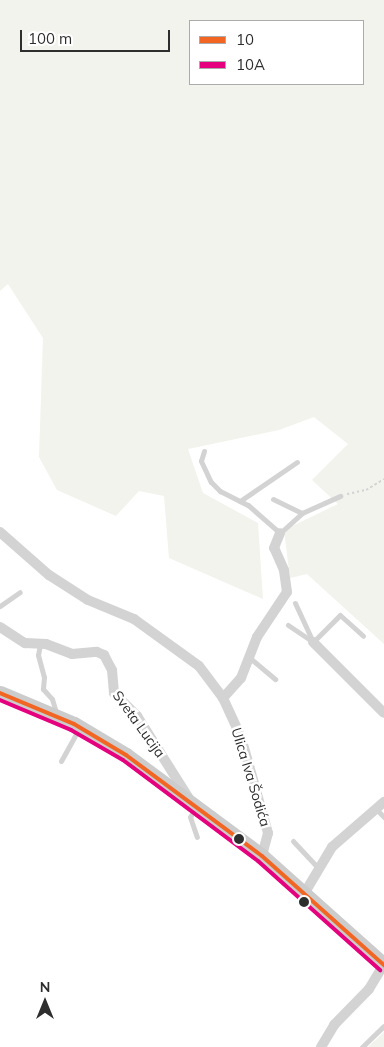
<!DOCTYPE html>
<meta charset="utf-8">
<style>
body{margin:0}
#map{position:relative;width:384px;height:1047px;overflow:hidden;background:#fff;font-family:Mulish,sans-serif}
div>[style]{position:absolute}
.green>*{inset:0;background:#f1f3ec}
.path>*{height:2px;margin-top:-1px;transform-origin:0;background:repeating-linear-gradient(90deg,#d3d3d3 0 2.5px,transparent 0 5px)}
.lane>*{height:5px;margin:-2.5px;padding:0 2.5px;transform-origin:2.5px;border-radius:2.5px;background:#d3d3d3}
.street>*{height:10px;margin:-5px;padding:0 5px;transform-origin:5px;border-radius:5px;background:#d3d3d3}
.secondary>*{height:15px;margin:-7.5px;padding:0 7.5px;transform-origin:7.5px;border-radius:7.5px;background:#ccc}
.bus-1>*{height:4px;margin:-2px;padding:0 2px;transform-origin:2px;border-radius:2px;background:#f26522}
.bus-2>*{height:4px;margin:-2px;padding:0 2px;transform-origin:2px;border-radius:2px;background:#e5007d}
.dots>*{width:14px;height:14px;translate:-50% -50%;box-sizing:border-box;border:2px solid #fff;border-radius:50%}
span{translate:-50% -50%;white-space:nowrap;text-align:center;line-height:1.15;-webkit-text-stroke:5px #fff;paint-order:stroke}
.street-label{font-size:14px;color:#2e2e2e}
.legend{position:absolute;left:189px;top:20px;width:175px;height:65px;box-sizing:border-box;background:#fff;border:1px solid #ababab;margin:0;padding:6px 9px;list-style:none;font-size:15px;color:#2e2e2e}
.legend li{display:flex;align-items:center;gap:10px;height:25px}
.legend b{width:25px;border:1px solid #ababab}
.north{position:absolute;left:20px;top:977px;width:50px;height:50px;-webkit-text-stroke:4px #fff;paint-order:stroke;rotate:0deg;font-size:14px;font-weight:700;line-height:20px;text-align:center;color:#2e2e2e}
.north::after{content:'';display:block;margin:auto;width:18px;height:22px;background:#2e2e2e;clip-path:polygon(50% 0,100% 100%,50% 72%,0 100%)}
.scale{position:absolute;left:20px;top:30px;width:150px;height:22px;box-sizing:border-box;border:2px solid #2e2e2e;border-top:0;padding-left:6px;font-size:15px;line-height:18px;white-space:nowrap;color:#2e2e2e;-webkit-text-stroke:4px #fff;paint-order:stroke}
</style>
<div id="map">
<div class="green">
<i style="clip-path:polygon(evenodd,0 0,384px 0,384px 644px,307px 574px,290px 578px,284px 530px,338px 504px,312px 480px,348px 444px,314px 417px,279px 430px,188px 449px,203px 493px,258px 523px,263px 599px,169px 558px,164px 496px,139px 491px,116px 516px,57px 490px,39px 457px,43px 338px,8px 284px,0 291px,0 0,190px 21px,363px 21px,363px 84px,190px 84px,190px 21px)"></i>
<i style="clip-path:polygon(384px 1032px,384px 1047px,368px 1047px)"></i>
</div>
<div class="path">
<i style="left:347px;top:494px;width:19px;rotate:-12deg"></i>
<i style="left:366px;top:490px;width:21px;rotate:-31deg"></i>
</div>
<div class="lane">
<i style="left:204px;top:451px;width:10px;rotate:107deg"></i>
<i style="left:201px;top:461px;width:23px;rotate:65deg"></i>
<i style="left:211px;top:482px;width:13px;rotate:45deg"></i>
<i style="left:220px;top:491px;width:31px;rotate:27deg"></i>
<i style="left:248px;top:505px;width:43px;rotate:41.2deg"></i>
<i style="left:280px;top:533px;width:30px;rotate:-42deg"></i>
<i style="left:302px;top:513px;width:42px;rotate:-24.1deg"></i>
<i style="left:273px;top:499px;width:32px;rotate:26deg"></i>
<i style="left:240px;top:501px;width:69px;rotate:-34.4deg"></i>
<i style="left:295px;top:603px;width:43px;rotate:65.2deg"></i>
<i style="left:0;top:606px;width:24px;rotate:-35deg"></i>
<i style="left:288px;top:625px;width:30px;rotate:34deg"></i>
<i style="left:313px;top:642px;width:38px;rotate:-45deg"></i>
<i style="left:340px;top:615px;width:31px;rotate:42deg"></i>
<i style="left:40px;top:644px;width:11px;rotate:100deg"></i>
<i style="left:38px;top:655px;width:23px;rotate:75deg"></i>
<i style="left:44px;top:677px;width:12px;rotate:95deg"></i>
<i style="left:43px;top:689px;width:13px;rotate:48deg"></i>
<i style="left:52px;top:699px;width:14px;rotate:73deg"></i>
<i style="left:250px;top:658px;width:33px;rotate:40deg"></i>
<i style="left:61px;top:761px;width:38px;rotate:-61deg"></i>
<i style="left:375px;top:808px;width:13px;rotate:45deg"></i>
<i style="left:195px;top:809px;width:9px;rotate:122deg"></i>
<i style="left:190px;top:817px;width:21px;rotate:71deg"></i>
<i style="left:293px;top:841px;width:38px;rotate:47deg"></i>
<i style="left:362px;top:1047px;width:30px;rotate:-44deg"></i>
</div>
<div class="street">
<i style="left:0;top:532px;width:65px;rotate:41.3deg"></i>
<i style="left:49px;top:575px;width:46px;rotate:32.7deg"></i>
<i style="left:88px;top:600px;width:50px;rotate:22.4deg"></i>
<i style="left:134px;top:619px;width:80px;rotate:35.9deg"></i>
<i style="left:199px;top:666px;width:40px;rotate:53deg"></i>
<i style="left:223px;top:698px;width:43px;rotate:65.2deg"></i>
<i style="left:241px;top:737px;width:100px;rotate:74.3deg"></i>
<i style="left:268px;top:833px;width:24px;rotate:105deg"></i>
<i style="left:0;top:627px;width:30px;rotate:33deg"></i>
<i style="left:25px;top:643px;width:21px;rotate:3deg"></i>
<i style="left:46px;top:644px;width:28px;rotate:21deg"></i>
<i style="left:72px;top:654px;width:25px;rotate:-5deg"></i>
<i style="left:97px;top:652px;width:8px;rotate:23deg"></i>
<i style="left:104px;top:655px;width:17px;rotate:62deg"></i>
<i style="left:112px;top:670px;width:23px;rotate:85deg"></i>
<i style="left:114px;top:693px;width:33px;rotate:45deg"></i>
<i style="left:137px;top:716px;width:96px;rotate:57.8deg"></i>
<i style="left:313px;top:642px;width:100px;rotate:45deg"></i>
<i style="left:223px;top:698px;width:27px;rotate:-48deg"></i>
<i style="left:241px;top:678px;width:44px;rotate:-68.7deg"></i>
<i style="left:257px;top:637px;width:54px;rotate:-56.3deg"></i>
<i style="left:287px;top:592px;width:22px;rotate:-98deg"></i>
<i style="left:284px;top:570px;width:24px;rotate:-114deg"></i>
<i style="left:274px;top:548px;width:16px;rotate:-68deg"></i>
<i style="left:304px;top:894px;width:55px;rotate:-59.2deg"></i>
<i style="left:332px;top:847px;width:69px;rotate:-40.9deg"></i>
<i style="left:321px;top:1047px;width:26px;rotate:-59deg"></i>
<i style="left:334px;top:1025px;width:50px;rotate:-45.8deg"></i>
<i style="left:369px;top:989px;width:29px;rotate:-59deg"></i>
</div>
<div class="secondary">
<i style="left:0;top:693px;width:80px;rotate:22.7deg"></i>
<i style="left:74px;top:724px;width:61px;rotate:30.8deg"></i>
<i style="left:126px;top:755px;width:169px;rotate:36.6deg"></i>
<i style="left:262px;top:856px;width:164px;rotate:41.8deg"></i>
</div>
<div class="bus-1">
<i style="left:0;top:693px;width:80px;rotate:22.7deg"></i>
<i style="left:74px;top:724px;width:61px;rotate:30.8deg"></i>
<i style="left:126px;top:755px;width:169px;rotate:36.6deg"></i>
<i style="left:262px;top:856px;width:164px;rotate:41.8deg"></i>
</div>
<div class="bus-2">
<i style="left:0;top:700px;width:77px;rotate:22.9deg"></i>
<i style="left:71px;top:730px;width:60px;rotate:30deg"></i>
<i style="left:123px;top:760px;width:169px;rotate:36.8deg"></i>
<i style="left:258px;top:861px;width:164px;rotate:41.8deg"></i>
</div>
<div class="dots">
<i style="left:239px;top:839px;background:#2e2e2e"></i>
<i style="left:304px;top:902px;background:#2e2e2e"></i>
</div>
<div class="street-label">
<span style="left:139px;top:724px;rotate:54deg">Sveta Lucija</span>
<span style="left:251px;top:777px;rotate:73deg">Ulica Iva Šodića</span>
</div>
<ul class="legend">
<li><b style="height:6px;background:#f26522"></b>10</li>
<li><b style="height:6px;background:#e5007d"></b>10A</li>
</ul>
<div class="north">N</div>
<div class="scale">100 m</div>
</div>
